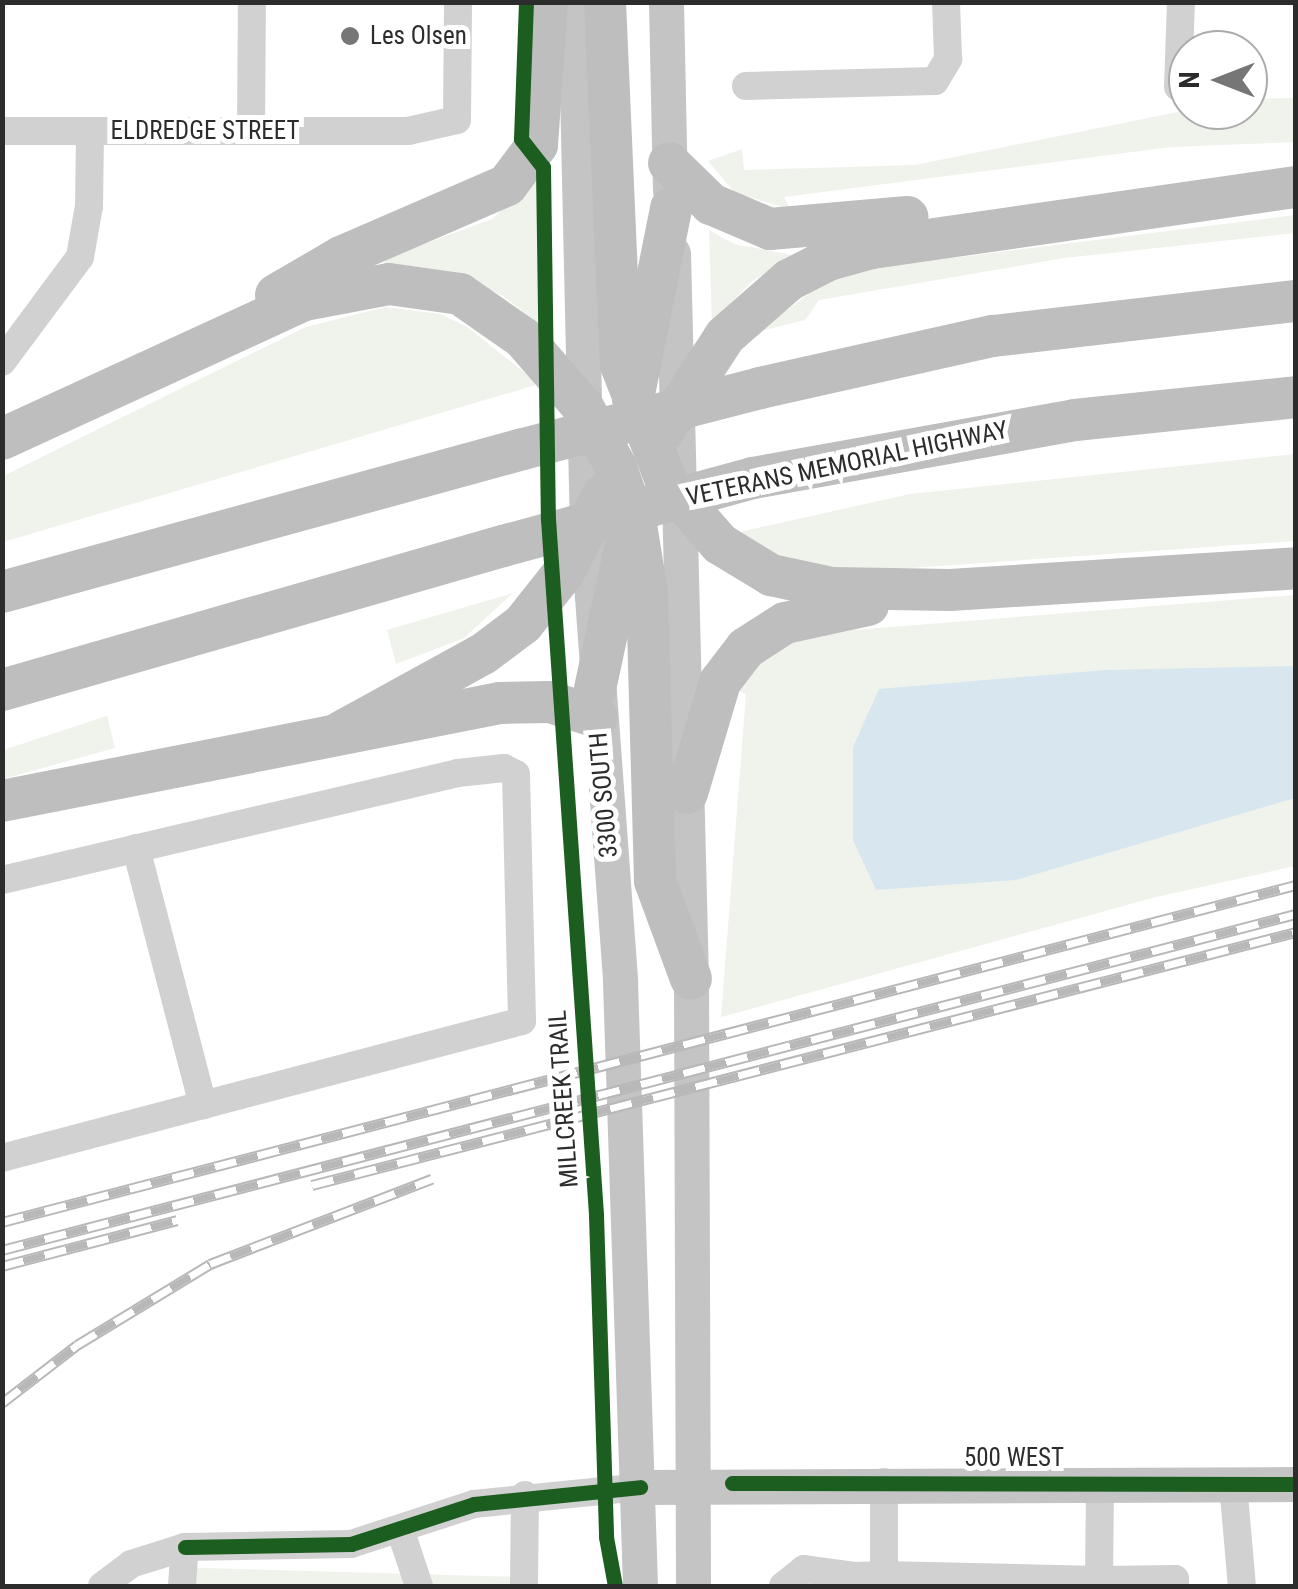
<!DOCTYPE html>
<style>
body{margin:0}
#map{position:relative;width:1298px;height:1589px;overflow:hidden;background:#fff;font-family:"Roboto Condensed",sans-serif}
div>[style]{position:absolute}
.green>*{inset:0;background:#eff3eb}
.water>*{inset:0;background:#d8e6ef}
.minor>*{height:28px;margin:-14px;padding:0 14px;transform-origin:14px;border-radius:14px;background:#d1d1d1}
.major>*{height:35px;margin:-17.5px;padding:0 17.5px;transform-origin:17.5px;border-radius:17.5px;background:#c4c4c4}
.highway>*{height:42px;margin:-21px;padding:0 21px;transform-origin:21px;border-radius:21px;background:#bebebe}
.rail>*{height:11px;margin-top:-5.5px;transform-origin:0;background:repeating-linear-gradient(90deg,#fff 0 22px,#b8b8b8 0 44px);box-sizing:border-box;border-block:2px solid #b8b8b8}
.highway-bridge>*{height:42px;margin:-21px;padding:0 21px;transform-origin:21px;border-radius:21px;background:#bebebe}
.cycleway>*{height:15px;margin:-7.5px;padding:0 7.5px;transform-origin:7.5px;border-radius:7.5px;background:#1b5e20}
.dots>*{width:28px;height:28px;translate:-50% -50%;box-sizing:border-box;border:5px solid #fff;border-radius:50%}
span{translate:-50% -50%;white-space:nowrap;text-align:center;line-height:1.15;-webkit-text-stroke:10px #fff;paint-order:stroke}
.poi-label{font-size:25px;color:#2c2c2c}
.left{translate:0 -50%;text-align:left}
.street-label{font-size:25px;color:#2c2c2c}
.frame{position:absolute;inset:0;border:5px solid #2c2c2c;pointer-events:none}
.north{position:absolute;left:1168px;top:30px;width:100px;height:100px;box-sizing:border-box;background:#fff;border:2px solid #ababab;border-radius:50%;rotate:270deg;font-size:28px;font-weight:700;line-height:40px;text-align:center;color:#2c2c2c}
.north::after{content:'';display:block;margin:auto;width:35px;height:45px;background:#767676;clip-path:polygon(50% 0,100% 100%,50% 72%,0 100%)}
</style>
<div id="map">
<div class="green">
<i style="clip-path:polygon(1295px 98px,1295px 142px,1171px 147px,784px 197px,790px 209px,735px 193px,708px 161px,742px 149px,744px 170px,915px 165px,1188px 110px,1248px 110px,1248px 99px)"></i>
<i style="clip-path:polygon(539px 176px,541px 326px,503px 296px,461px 276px,385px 265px,384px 259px,492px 219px)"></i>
<i style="clip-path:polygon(1295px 215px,1295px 233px,1064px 258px,819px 300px,805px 320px,757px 332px,818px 287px,857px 270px)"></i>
<i style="clip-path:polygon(709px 230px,734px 244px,793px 255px,751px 282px,712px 323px)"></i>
<i style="clip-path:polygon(385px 307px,440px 314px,466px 326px,539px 384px,3px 542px,3px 476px,306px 327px)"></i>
<i style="clip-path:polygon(1295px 454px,1295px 541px,868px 571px,791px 562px,735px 533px,910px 494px)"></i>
<i style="clip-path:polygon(513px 593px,464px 638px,396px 664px,387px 630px)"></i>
<i style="clip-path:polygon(1295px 595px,1295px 866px,1156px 897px,721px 1017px,746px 694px,740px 691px,756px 665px,788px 643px,853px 630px)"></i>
<i style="clip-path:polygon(107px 716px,115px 748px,3px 779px,3px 750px)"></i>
<i style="clip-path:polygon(169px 1567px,520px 1577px,520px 1586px,170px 1586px)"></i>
</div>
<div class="water">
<i style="clip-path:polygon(1295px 666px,1295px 798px,1016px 880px,876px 890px,853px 840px,853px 747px,879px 689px,1106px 670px)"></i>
</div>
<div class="minor">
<i style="left:746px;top:86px;width:189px;rotate:-1.5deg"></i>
<i style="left:935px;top:81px;width:26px;rotate:-59deg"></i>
<i style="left:948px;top:59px;width:57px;rotate:-92deg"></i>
<i style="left:1178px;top:87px;width:85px;rotate:-88deg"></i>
<i style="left:2px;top:131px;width:406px"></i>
<i style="left:408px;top:131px;width:50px;rotate:-12.7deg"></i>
<i style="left:457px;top:120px;width:118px;rotate:-89.5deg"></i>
<i style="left:251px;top:131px;width:129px;rotate:-89.6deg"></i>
<i style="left:2px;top:362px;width:131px;rotate:-53.4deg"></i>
<i style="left:80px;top:257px;width:52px;rotate:-80deg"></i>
<i style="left:89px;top:206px;width:75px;rotate:-89.2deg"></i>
<i style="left:136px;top:848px;width:266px;rotate:75.4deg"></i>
<i style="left:2px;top:880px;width:468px;rotate:-13.2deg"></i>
<i style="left:458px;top:773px;width:46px;rotate:-6.2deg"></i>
<i style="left:504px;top:768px;width:13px;rotate:27deg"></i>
<i style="left:516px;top:774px;width:247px;rotate:88.6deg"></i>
<i style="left:522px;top:1021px;width:538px;rotate:165.24deg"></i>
<i style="left:1233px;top:1484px;width:102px;rotate:85deg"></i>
<i style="left:401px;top:1532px;width:57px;rotate:71.6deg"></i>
<i style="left:884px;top:1575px;width:215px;rotate:1.3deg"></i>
<i style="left:1099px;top:1580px;width:97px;rotate:-89.4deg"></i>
<i style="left:1099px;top:1580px;width:76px;rotate:-0.8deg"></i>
<i style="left:1175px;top:1579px;width:7px;rotate:90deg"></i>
<i style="left:102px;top:1586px;width:36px;rotate:-37deg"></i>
<i style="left:131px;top:1564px;width:57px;rotate:-17.5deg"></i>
<i style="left:185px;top:1547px;width:166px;rotate:-1deg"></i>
<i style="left:351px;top:1544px;width:129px;rotate:-18deg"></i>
<i style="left:474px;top:1504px;width:167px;rotate:-5.8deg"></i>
<i style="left:182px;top:1586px;width:39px;rotate:-86deg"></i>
<i style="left:524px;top:1586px;width:91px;rotate:-89.4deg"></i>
<i style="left:783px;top:1586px;width:27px;rotate:-39deg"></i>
<i style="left:804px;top:1569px;width:51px;rotate:7.8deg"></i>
<i style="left:855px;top:1586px;width:10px;rotate:-90deg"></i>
<i style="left:855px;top:1576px;width:29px;rotate:-2deg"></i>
<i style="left:884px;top:1575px;width:93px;rotate:-90deg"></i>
</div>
<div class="major">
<i style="left:575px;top:2px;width:527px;rotate:88.7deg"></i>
<i style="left:587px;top:529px;width:454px;rotate:85.8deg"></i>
<i style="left:620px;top:982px;width:604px;rotate:88.1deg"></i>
<i style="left:666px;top:2px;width:189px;rotate:88.8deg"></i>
<i style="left:673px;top:253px;width:726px;rotate:88.58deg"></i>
<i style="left:691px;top:979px;width:607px;rotate:89.81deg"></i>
<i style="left:640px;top:1487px;width:656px;rotate:-0.26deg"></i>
</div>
<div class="highway">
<i style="left:605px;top:2px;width:363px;rotate:87.5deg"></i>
<i style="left:621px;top:365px;width:127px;rotate:68.7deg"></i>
<i style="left:667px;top:483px;width:81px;rotate:49deg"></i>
<i style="left:720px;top:544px;width:60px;rotate:31.3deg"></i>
<i style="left:771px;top:575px;width:61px;rotate:12.2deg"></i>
<i style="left:831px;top:588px;width:119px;rotate:1deg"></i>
<i style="left:950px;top:590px;width:347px;rotate:-3.6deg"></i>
<i style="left:669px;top:163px;width:59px;rotate:44.3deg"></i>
<i style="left:711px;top:204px;width:64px;rotate:23deg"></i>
<i style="left:770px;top:229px;width:138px;rotate:-5deg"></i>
<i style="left:276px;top:295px;width:75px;rotate:-30.3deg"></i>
<i style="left:341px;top:257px;width:181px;rotate:-23.4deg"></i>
<i style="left:507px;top:185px;width:50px;rotate:-53.1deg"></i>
<i style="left:537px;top:145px;width:143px;rotate:-86deg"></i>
<i style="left:760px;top:388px;width:239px;rotate:-12.6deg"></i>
<i style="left:993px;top:336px;width:305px;rotate:-6.6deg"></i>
<i style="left:633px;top:399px;width:195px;rotate:-78.7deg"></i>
<i style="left:664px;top:430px;width:112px;rotate:-57deg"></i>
<i style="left:725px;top:336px;width:85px;rotate:-41.2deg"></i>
<i style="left:789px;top:280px;width:44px;rotate:-27.1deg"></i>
<i style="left:828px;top:260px;width:46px;rotate:-15.3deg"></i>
<i style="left:872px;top:248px;width:428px;rotate:-8.2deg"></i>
<i style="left:2px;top:439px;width:332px;rotate:-24.7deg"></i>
<i style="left:304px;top:300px;width:86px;rotate:-10.7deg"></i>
<i style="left:389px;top:284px;width:72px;rotate:8deg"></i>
<i style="left:460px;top:294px;width:77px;rotate:34.9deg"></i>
<i style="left:523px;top:338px;width:91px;rotate:49deg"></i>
<i style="left:583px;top:407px;width:68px;rotate:61.2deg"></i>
<i style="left:616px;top:467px;width:61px;rotate:71deg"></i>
<i style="left:636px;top:525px;width:69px;rotate:80.8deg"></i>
<i style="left:647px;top:593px;width:288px;rotate:88.4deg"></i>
<i style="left:655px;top:881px;width:104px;rotate:69.8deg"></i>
<i style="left:753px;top:478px;width:327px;rotate:-10.2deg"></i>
<i style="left:1075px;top:420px;width:222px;rotate:-5.9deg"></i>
<i style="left:2px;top:592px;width:540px;rotate:-15.35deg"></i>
<i style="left:595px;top:689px;width:163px;rotate:-77.9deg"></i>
<i style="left:2px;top:690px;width:521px;rotate:-16.04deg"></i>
<i style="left:341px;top:732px;width:162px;rotate:-28.8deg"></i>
<i style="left:483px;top:654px;width:50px;rotate:-36.9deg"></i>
<i style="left:523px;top:624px;width:66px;rotate:-51.7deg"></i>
<i style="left:564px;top:572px;width:86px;rotate:-63.1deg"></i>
<i style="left:687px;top:793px;width:116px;rotate:-73.4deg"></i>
<i style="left:720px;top:682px;width:43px;rotate:-52.6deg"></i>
<i style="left:746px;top:648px;width:46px;rotate:-32.7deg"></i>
<i style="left:785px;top:623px;width:85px;rotate:-12.2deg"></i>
<i style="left:2px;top:801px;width:508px;rotate:-11.13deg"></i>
<i style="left:500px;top:703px;width:50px;rotate:-1.1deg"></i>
<i style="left:550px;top:702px;width:49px;rotate:17.7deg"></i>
</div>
<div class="rail">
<i style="left:312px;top:1185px;width:1016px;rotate:-14.42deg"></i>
<i style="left:2px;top:1222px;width:1337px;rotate:-14.6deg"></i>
<i style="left:2px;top:1250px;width:1337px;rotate:-14.56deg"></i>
<i style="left:2px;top:1266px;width:181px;rotate:-14.7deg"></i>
<i style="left:2px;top:1403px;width:95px;rotate:-37.7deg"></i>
<i style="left:77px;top:1345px;width:156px;rotate:-31.3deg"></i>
<i style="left:210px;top:1264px;width:238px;rotate:-21deg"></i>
</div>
<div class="highway-bridge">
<i style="left:523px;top:449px;width:245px;rotate:-14.4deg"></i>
<i style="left:503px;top:546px;width:259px;rotate:-15.2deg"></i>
</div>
<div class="cycleway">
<i style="left:526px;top:2px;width:137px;rotate:92.1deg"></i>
<i style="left:521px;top:139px;width:36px;rotate:52deg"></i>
<i style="left:543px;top:167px;width:352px;rotate:89.2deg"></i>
<i style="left:548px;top:519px;width:698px;rotate:86.05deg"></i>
<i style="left:596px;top:1215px;width:322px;rotate:88.2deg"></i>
<i style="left:606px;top:1537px;width:50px;rotate:79.6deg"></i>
<i style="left:732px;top:1483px;width:564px;rotate:0.1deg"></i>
<i style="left:185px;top:1547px;width:166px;rotate:-1deg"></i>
<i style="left:351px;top:1544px;width:129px;rotate:-18deg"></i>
<i style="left:474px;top:1504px;width:167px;rotate:-5.8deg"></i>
</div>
<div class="dots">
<i style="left:350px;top:36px;background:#767676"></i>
</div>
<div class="poi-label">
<span class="left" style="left:370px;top:36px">Les Olsen</span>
</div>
<div class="street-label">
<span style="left:205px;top:131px">ELDREDGE STREET</span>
<span style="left:847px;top:464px;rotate:-12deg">VETERANS MEMORIAL HIGHWAY</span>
<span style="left:604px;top:795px;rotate:-95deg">3300 SOUTH</span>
<span style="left:564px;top:1099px;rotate:-94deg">MILLCREEK TRAIL</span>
<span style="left:1014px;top:1458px">500 WEST</span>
</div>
<div class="frame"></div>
<div class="north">N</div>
</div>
